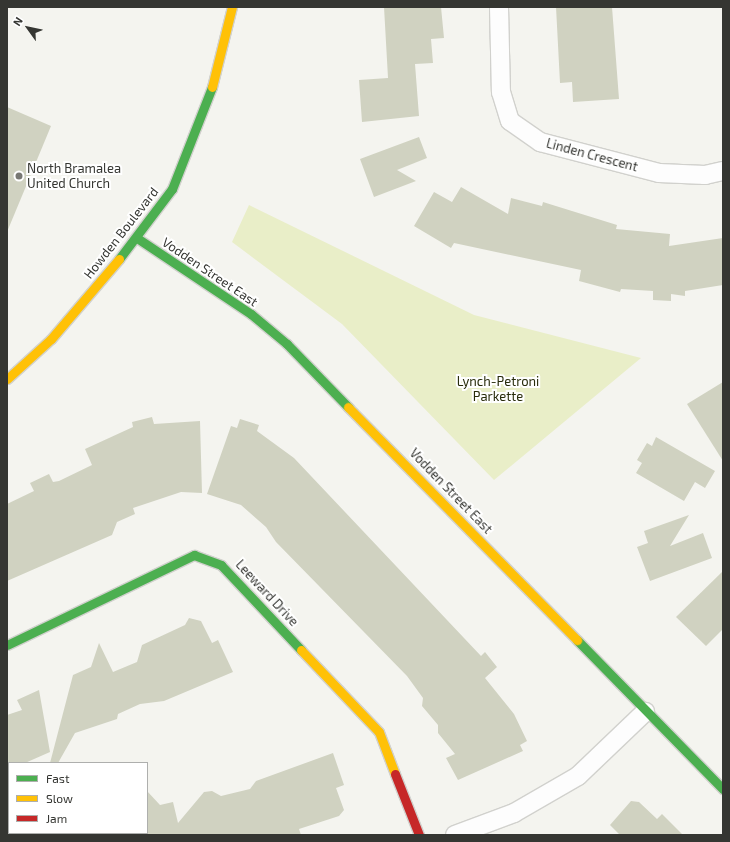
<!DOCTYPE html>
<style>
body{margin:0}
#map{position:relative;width:730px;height:842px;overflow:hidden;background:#f4f4ef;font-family:"Exo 2",sans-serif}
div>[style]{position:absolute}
.green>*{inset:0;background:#e9eec8}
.building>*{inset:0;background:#d0d2c1}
.roads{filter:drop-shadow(1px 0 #d1d1cd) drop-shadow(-1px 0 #d1d1cd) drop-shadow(0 1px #d1d1cd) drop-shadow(0 -1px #d1d1cd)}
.street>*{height:18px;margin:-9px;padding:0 9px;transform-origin:9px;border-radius:9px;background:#fdfdfd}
.fast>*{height:9px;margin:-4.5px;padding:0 4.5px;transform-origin:4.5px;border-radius:4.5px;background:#4caf50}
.slow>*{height:9px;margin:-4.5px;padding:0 4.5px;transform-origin:4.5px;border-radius:4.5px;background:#ffc107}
.jam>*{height:9px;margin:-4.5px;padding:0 4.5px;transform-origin:4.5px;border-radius:4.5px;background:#c62828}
.dots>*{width:11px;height:11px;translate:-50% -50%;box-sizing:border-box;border:2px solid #fff;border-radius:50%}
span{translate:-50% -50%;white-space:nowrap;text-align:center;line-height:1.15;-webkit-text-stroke:4px #fff;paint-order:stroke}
.street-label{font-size:13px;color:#353632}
.poi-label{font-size:13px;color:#353632}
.left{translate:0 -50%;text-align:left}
.park-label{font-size:13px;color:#282c0b}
.frame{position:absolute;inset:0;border:8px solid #353632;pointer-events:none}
.legend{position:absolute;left:8px;top:762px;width:140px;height:72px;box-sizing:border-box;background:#fff;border:1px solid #aeafad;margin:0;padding:5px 7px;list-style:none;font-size:12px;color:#353632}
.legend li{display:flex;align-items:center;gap:8px;height:20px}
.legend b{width:20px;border:1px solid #aeafad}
.north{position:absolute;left:8px;top:8px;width:40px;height:40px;-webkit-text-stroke:3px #fff;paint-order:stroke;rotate:303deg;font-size:11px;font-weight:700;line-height:16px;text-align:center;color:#353632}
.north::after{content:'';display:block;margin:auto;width:14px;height:18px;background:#353632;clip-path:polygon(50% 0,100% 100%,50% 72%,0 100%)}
</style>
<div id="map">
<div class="green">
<i style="clip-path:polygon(249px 205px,474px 315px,641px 358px,494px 480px,342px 324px,232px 242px)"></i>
</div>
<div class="building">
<i style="clip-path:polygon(384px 7px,441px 7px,444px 38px,431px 39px,433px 63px,415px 64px,419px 116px,362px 122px,359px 80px,388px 78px)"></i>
<i style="clip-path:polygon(556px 7px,612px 7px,619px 99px,573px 102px,572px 82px,560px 83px)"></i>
<i style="clip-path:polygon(7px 107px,51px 126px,7px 232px)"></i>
<i style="clip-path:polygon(419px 137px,427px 158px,397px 170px,416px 181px,374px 197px,360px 159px)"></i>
<i style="clip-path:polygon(461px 187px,508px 214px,511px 198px,542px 206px,543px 202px,617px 225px,616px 229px,670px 234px,669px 246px,723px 238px,723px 285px,685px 291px,685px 296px,671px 294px,671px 301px,653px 300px,653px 291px,621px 289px,620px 292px,579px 281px,581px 270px,454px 243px,451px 248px,414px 226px,434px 192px,452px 202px)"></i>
<i style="clip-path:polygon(723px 382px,723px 461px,687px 404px)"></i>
<i style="clip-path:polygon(152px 417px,154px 424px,200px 421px,202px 493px,181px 492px,133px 508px,135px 514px,117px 522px,112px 535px,7px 581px,7px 504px,34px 491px,30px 483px,49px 474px,53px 482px,59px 481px,92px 465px,85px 449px,133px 427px,132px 422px)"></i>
<i style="clip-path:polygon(240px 419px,259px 425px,257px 431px,294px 458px,481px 656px,485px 652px,497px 667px,485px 678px,514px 714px,527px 741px,520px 745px,523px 751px,458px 780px,446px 758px,455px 754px,438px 733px,438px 725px,422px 706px,423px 698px,407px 676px,276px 542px,266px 527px,241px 505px,207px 494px,231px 426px,237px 428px)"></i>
<i style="clip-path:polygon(656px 437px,715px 471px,705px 488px,695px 482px,684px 501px,636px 473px,642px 463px,637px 460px,647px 443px,652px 446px)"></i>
<i style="clip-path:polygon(689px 515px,670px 546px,703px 533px,712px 558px,650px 581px,637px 547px,648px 543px,644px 531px)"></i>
<i style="clip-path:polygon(723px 571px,723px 629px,706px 646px,676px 617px)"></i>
<i style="clip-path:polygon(189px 618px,201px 621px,212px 643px,218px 640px,233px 672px,164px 701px,140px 704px,118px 714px,117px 719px,75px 733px,58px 763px,50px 763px,73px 675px,91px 667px,99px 643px,113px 672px,137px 662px,142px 645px,185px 625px)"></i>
<i style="clip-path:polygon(39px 690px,50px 752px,25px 763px,7px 763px,7px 715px,22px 710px,17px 700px)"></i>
<i style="clip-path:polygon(333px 753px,344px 785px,336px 788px,344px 810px,339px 816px,299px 829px,301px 835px,147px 835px,147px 791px,160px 805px,173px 802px,178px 823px,204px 792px,212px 791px,221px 796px,250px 789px,256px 781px)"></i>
<i style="clip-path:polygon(631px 801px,639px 802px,657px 819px,662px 814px,683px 835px,620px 835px,610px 825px)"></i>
</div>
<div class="roads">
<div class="street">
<i style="left:499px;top:7px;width:85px;rotate:88.7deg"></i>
<i style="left:501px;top:92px;width:30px;rotate:73deg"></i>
<i style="left:510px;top:121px;width:37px;rotate:35deg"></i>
<i style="left:540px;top:142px;width:123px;rotate:14.6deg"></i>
<i style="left:659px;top:173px;width:46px;rotate:2.5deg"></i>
<i style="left:705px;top:175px;width:18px;rotate:-13deg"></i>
<i style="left:455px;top:835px;width:63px;rotate:-20.4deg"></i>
<i style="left:514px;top:813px;width:74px;rotate:-30deg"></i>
<i style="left:578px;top:776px;width:93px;rotate:-43.7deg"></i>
</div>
<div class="fast">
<i style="left:137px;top:238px;width:137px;rotate:33.7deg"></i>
<i style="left:251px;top:314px;width:47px;rotate:39.8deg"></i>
<i style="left:287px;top:344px;width:88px;rotate:45.9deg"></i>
<i style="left:119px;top:259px;width:88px;rotate:-52.9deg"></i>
<i style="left:172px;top:189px;width:110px;rotate:-68.6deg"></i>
<i style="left:577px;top:640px;width:209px;rotate:45.6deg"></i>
<i style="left:7px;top:645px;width:208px;rotate:-25.7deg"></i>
<i style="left:194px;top:555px;width:29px;rotate:20deg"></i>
<i style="left:221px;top:565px;width:117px;rotate:46.7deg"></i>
</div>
<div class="slow">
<i style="left:212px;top:87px;width:82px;rotate:-76deg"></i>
<i style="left:7px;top:379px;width:59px;rotate:-42.3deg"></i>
<i style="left:51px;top:339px;width:105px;rotate:-49.6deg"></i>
<i style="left:348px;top:407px;width:327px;rotate:45.5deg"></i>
<i style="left:301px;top:650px;width:113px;rotate:46.4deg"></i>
<i style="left:379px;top:732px;width:45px;rotate:69.1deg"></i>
</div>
<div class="jam">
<i style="left:395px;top:774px;width:66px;rotate:68.5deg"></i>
</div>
</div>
<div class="dots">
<i style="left:19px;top:176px;background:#787874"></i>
</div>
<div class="street-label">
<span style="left:592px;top:155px;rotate:15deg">Linden Crescent</span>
<span style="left:121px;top:233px;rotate:-52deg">Howden Boulevard</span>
<span style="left:210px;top:272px;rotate:34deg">Vodden Street East</span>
<span style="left:451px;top:491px;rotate:46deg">Vodden Street East</span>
<span style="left:267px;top:593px;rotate:47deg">Leeward Drive</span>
</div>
<div class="poi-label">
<span class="left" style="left:27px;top:176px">North Bramalea<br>United Church</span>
</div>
<div class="park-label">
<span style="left:498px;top:389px">Lynch-Petroni<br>Parkette</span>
</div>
<div class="frame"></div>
<ul class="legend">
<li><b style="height:5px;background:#4caf50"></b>Fast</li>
<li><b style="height:5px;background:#ffc107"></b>Slow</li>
<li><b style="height:5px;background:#c62828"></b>Jam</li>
</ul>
<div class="north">N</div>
</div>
